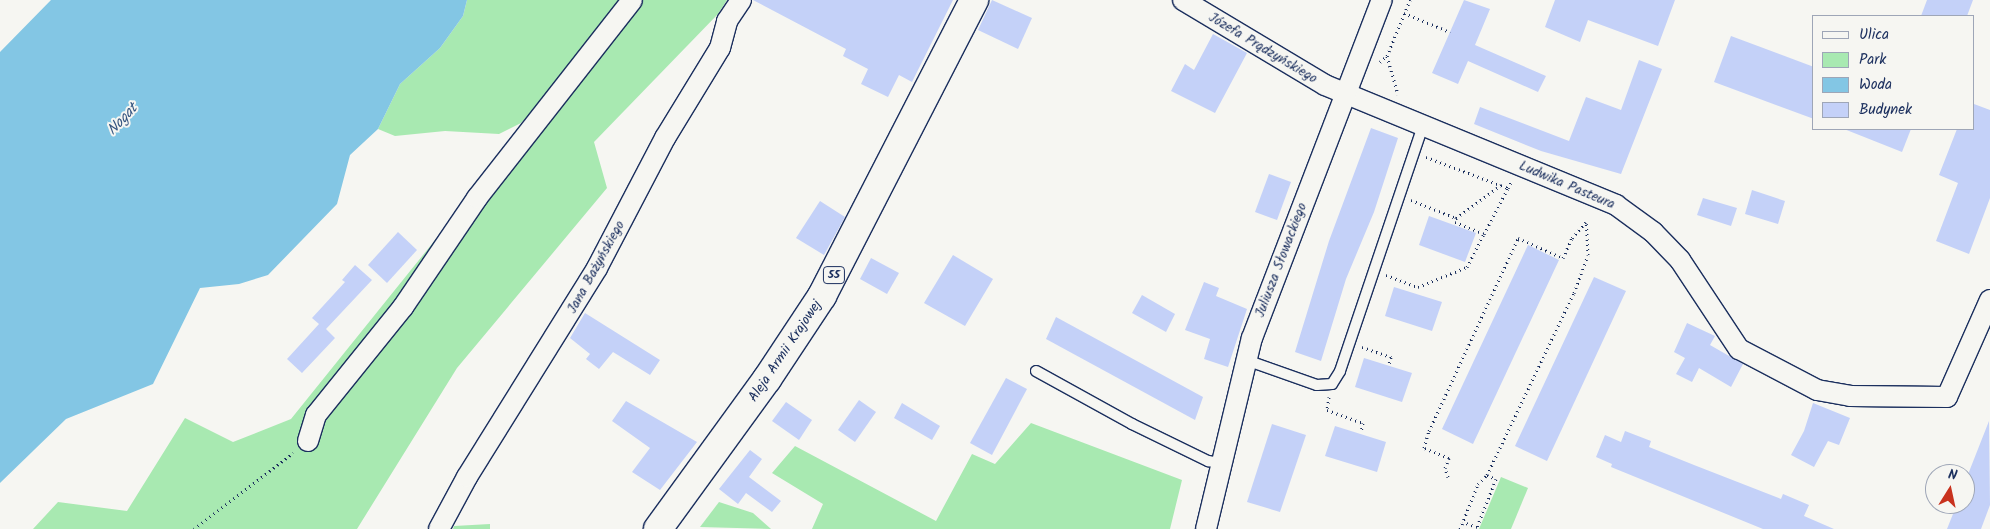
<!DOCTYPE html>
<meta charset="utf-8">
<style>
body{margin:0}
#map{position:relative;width:1990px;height:529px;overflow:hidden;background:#f6f6f2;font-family:Kalam,sans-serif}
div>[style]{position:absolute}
.green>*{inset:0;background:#a8e9b1}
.water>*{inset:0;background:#83c6e4}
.building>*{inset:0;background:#c4d1f8}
.path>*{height:3px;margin-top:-1.5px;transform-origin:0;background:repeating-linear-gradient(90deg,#1b2f5e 0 1px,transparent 0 5px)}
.roads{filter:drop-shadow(1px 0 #1b2f5e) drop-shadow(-1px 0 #1b2f5e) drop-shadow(0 1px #1b2f5e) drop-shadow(0 -1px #1b2f5e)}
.lane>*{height:10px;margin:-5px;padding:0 5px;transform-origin:5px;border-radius:5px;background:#f6f6f2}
.street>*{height:20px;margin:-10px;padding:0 10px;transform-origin:10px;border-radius:10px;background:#f6f6f2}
.primary>*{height:28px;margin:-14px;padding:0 14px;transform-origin:14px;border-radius:14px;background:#f6f6f2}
span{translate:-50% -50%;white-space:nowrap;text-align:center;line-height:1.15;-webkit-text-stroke:4px #f6f6f2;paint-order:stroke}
.shield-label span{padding:1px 4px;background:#f6f6f2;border:1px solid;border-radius:4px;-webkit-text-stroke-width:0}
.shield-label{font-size:12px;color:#1b2f5e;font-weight:700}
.street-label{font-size:14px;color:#1b2f5e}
.water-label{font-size:15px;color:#355580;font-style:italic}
.legend{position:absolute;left:1812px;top:15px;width:162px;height:115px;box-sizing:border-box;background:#f6f6f2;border:1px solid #9ea6b7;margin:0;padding:6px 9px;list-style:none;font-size:15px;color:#1b2f5e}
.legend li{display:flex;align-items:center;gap:10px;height:25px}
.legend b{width:25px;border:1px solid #9ea6b7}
.north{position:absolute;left:1925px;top:464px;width:50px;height:50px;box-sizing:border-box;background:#f6f6f2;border:1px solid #9ea6b7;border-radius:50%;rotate:10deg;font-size:14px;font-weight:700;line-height:20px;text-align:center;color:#1b2f5e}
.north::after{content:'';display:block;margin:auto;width:18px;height:22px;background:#c8321e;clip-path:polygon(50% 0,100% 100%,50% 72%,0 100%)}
</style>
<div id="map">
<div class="green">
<i style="clip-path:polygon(467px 0,625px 0,560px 81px,521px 123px,499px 134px,445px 131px,395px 136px,378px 129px,400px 84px,440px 48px,463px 16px)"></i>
<i style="clip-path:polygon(642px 0,727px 0,718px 14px,594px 142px,607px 188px,457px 368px,357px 529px,33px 529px,58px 502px,127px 511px,185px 418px,233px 442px,291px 419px,460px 209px,571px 90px)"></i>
<i style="clip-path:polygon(1031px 423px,1182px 480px,1170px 529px,812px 529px,823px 504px,772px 473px,795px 446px,936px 521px,972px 454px,995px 464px)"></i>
<i style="clip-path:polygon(1501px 477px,1528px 488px,1511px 529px,1479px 529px)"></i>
<i style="clip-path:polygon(719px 502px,753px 513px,771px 529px,700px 527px)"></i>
<i style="clip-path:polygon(490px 524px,490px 529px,453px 529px,454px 526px)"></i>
</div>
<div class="water">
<i style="clip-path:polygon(51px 0,467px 0,463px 16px,440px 48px,400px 84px,378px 129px,350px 155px,337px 204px,268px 275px,239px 284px,200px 288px,153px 384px,66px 419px,0 483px,0 52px)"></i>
</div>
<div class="building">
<i style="clip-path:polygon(753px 0,953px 0,912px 82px,899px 75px,888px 97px,861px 84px,868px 69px,843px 56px,846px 49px)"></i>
<i style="clip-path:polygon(992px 0,1032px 18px,1018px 49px,978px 30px)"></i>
<i style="clip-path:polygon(1464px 0,1490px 9px,1475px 45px,1546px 76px,1538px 92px,1468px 61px,1458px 84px,1432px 73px)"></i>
<i style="clip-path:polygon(1555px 0,1675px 0,1658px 46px,1588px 20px,1580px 42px,1545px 27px)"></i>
<i style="clip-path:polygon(1927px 0,1973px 0,1967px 16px,1921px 16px)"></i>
<i style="clip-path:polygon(1213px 34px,1247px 53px,1215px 113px,1171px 91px,1185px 64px,1194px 70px)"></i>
<i style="clip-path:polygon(1731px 36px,1814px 67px,1814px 119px,1714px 82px)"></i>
<i style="clip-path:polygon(1639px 60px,1662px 69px,1621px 174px,1541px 151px,1474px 124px,1480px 107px,1569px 141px,1586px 97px,1621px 110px)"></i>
<i style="clip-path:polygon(1974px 104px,1990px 110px,1990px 198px,1969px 254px,1936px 241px,1958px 183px,1939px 175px,1957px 129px,1974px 129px)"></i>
<i style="clip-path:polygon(1371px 128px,1398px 138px,1374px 212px,1346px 279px,1321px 361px,1295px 352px,1329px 241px)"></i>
<i style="clip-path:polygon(1844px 129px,1911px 129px,1902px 152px)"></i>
<i style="clip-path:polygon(1269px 174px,1291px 182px,1277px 220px,1255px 212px)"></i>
<i style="clip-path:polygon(1752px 190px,1785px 201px,1778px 224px,1745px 214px)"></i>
<i style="clip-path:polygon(1703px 198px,1737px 208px,1731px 226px,1697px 215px)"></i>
<i style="clip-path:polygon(820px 201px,845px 217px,824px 255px,796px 238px)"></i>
<i style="clip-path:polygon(1429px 216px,1476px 233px,1465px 262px,1419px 245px)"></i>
<i style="clip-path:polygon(398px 232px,417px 250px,387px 283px,368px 265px)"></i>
<i style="clip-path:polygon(1528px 245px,1559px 260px,1473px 444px,1442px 429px)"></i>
<i style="clip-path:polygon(953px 255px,993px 279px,965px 326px,924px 303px)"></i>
<i style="clip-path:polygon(871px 258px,899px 273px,887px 294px,860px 279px)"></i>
<i style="clip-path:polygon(355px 265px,372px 280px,326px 329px,335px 338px,302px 373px,287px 359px,319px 324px,312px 318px,345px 282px,342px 280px)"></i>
<i style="clip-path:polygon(1594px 277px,1626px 291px,1547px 461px,1515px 446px)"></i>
<i style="clip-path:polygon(1204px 282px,1219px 288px,1216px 296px,1247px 309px,1228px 367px,1204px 359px,1210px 339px,1185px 330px)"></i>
<i style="clip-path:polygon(1394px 287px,1442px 302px,1432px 331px,1385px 316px)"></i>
<i style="clip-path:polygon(1142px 295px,1175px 314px,1166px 332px,1132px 313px)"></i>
<i style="clip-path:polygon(585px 313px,660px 360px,650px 375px,613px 352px,599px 369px,586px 359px,590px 354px,570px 338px)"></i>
<i style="clip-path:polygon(1056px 317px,1203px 397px,1195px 420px,1046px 339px)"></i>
<i style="clip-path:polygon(1687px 323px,1715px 336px,1710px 345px,1743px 364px,1731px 387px,1699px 368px,1692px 382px,1676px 374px,1685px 358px,1674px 352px)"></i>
<i style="clip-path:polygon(1364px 358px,1412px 373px,1402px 402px,1355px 387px)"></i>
<i style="clip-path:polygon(1006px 378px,1027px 389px,992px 455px,970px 443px)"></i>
<i style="clip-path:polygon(859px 400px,876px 412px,855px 442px,838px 430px)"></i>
<i style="clip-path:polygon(626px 401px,697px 442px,660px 490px,632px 472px,650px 448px,612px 421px)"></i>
<i style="clip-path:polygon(786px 402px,812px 420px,799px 440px,772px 421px)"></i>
<i style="clip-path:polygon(902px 403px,940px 426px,932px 440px,894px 418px)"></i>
<i style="clip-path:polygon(1813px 403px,1850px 418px,1839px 445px,1828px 441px,1814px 467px,1791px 455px,1804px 431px)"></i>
<i style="clip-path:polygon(1989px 421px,1990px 505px,1981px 529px,1947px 529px,1957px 504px,1965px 504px,1965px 482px)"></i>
<i style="clip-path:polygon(1272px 424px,1306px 435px,1280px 512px,1247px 502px)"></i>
<i style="clip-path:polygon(1335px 426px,1386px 442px,1377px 472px,1325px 456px)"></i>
<i style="clip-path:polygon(1625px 431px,1651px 441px,1649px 447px,1694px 465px,1781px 499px,1783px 494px,1809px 505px,1804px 516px,1834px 529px,1763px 529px,1611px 467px,1612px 464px,1596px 457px,1605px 435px,1621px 442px)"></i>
<i style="clip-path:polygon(750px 450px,762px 459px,749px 477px,781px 501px,772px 512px,746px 493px,738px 504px,719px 489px)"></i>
</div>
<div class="path">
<i style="left:1404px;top:13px;width:50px;rotate:22.4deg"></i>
<i style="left:1387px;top:56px;width:40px;rotate:74deg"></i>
<i style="left:1380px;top:62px;width:9px;rotate:-41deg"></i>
<i style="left:1387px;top:56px;width:61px;rotate:-67.7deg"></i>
<i style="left:1426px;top:157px;width:88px;rotate:20.7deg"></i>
<i style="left:1508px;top:188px;width:7px;rotate:-63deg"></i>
<i style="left:1411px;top:200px;width:48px;rotate:21.8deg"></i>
<i style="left:1456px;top:218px;width:56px;rotate:-36.3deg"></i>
<i style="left:1456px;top:218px;width:4px;rotate:104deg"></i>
<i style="left:1455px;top:222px;width:31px;rotate:22deg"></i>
<i style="left:1484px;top:234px;width:52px;rotate:-62.4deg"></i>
<i style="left:1386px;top:275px;width:34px;rotate:21deg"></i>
<i style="left:1418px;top:287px;width:53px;rotate:-22.2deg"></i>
<i style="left:1467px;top:267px;width:37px;rotate:-63deg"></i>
<i style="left:1362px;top:347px;width:31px;rotate:19deg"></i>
<i style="left:1391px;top:357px;width:7px;rotate:106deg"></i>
<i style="left:1329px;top:397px;width:13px;rotate:99deg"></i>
<i style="left:1327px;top:410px;width:38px;rotate:20deg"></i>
<i style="left:1363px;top:423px;width:9px;rotate:103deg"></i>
<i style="left:1487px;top:475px;width:202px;rotate:-64.5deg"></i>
<i style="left:1574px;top:293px;width:40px;rotate:-69.8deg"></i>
<i style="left:1588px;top:255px;width:33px;rotate:-93deg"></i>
<i style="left:1448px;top:477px;width:9px;rotate:-108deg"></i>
<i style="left:1445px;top:468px;width:11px;rotate:-68deg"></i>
<i style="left:1449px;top:458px;width:27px;rotate:-158deg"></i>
<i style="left:1424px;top:448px;width:18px;rotate:-74deg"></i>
<i style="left:1429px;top:431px;width:213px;rotate:-65.2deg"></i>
<i style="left:1518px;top:238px;width:49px;rotate:24deg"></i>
<i style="left:1563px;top:258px;width:22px;rotate:-66deg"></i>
<i style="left:1572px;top:238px;width:21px;rotate:-49deg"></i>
<i style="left:194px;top:529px;width:125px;rotate:-37.5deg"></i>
<i style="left:1460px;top:529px;width:48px;rotate:-68.2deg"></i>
<i style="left:1478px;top:484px;width:13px;rotate:-45deg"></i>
<i style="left:1487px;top:475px;width:10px;rotate:24deg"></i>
<i style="left:1496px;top:479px;width:52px;rotate:111.6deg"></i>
<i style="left:1477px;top:527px;width:15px;rotate:-160deg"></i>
</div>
<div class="roads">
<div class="lane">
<i style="left:1246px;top:360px;width:75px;rotate:19.4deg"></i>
<i style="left:1317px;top:385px;width:15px;rotate:-4deg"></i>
<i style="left:1332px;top:384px;width:15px;rotate:-58deg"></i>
<i style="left:1340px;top:371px;width:259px;rotate:-71.3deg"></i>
<i style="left:1036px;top:371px;width:110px;rotate:28.9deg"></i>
<i style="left:1132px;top:424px;width:85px;rotate:26deg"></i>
<i style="left:1208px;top:461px;width:12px;rotate:9deg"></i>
</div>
<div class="street">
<i style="left:1183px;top:0;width:165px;rotate:30.9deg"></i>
<i style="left:1325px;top:85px;width:315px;rotate:22.4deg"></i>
<i style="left:1616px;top:205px;width:46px;rotate:36.1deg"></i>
<i style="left:1653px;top:232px;width:39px;rotate:46deg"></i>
<i style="left:1680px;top:260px;width:107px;rotate:56.5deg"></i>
<i style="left:1739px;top:349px;width:88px;rotate:27.7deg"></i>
<i style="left:1817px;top:390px;width:34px;rotate:10deg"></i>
<i style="left:1850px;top:396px;width:97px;rotate:0.6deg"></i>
<i style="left:1947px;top:397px;width:106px;rotate:-66.1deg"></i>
<i style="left:308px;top:441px;width:27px;rotate:-73deg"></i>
<i style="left:316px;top:415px;width:139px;rotate:-51.1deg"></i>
<i style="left:403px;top:307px;width:132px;rotate:-55.8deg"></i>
<i style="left:477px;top:198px;width:251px;rotate:-51.9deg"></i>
<i style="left:439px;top:529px;width:59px;rotate:-61.7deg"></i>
<i style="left:467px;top:477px;width:246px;rotate:-58.1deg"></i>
<i style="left:597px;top:268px;width:147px;rotate:-62.4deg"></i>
<i style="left:665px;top:138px;width:105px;rotate:-58.6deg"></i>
<i style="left:720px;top:48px;width:28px;rotate:-75deg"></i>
<i style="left:727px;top:21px;width:25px;rotate:-56deg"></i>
<i style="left:1206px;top:529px;width:196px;rotate:-76.5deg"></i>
<i style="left:1252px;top:338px;width:362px;rotate:-69deg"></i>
</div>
<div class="primary">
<i style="left:658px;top:529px;width:185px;rotate:-54deg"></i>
<i style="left:767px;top:379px;width:100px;rotate:-56.5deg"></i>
<i style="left:822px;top:296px;width:333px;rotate:-62.8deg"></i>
</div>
</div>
<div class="shield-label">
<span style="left:834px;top:275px">55</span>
</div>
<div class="street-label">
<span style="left:1263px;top:48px;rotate:31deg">Józefa Prądzyńskiego</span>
<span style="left:1567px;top:185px;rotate:23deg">Ludwika Pasteura</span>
<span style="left:1281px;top:260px;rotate:-69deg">Juliusza Słowackiego</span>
<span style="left:596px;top:267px;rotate:-61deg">Jana Bażyńskiego</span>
<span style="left:785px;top:351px;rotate:-56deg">Aleja Armii Krajowej</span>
</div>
<div class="water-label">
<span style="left:123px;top:120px;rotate:-47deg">Nogat</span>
</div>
<ul class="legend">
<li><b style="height:6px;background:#f6f6f2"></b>Ulica</li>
<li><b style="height:14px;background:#a8e9b1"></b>Park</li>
<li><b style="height:14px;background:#83c6e4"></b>Woda</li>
<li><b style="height:14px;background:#c4d1f8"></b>Budynek</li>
</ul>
<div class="north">N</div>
</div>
